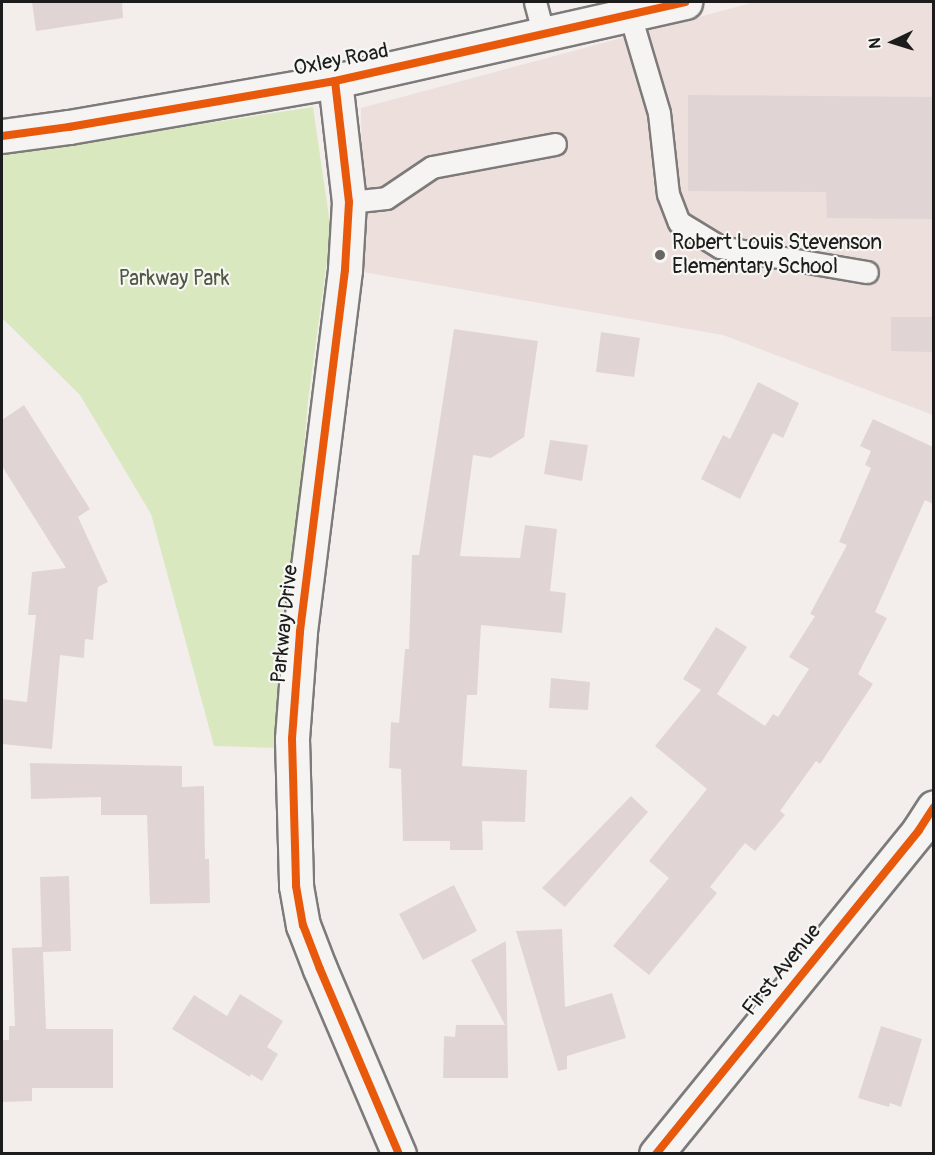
<!DOCTYPE html>
<style>
body{margin:0}
#map{position:relative;width:935px;height:1155px;overflow:hidden;background:#f3eeec;font-family:Pangolin,sans-serif}
div>[style]{position:absolute}
.built>*{inset:0;background:#ecdfdc}
.green>*{inset:0;background:#dae8bf}
.building>*{inset:0;background:#e0d5d4}
.roads{filter:drop-shadow(2px 0 #7d7a7a) drop-shadow(-2px 0 #7d7a7a) drop-shadow(0 2px #7d7a7a) drop-shadow(0 -2px #7d7a7a)}
.service>*{height:21px;margin:-10.5px;padding:0 10.5px;transform-origin:10.5px;border-radius:10.5px;background:#f5f4f2}
.minor>*{height:33px;margin:-16.5px;padding:0 16.5px;transform-origin:16.5px;border-radius:16.5px;background:#f5f4f2}
.tertiary>*{height:33px;margin:-16.5px;padding:0 16.5px;transform-origin:16.5px;border-radius:16.5px;background:#f5f4f2}
.cycleway>*{height:8px;margin:-4px;padding:0 4px;transform-origin:4px;border-radius:4px;background:#e8590c}
.dots>*{width:16px;height:16px;translate:-50% -50%;box-sizing:border-box;border:3px solid #f6f6f2;border-radius:50%}
span{translate:-50% -50%;white-space:nowrap;text-align:center;line-height:1.15;-webkit-text-stroke:4.5px #f6f6f2;paint-order:stroke}
.street-label{font-size:21px;color:#1c1c1c}
.poi-label{font-size:21px;color:#1c1c1c}
.left{translate:0 -50%;text-align:left}
.park-label{font-size:21px;color:#4f5842}
.frame{position:absolute;inset:0;border:3px solid #1c1c1c;pointer-events:none}
.north{position:absolute;left:863px;top:12px;width:60px;height:60px;-webkit-text-stroke:4px #f6f6f2;paint-order:stroke;rotate:266deg;font-size:16px;font-weight:700;line-height:24px;text-align:center;color:#1c1c1c}
.north::after{content:'';display:block;margin:auto;width:21px;height:27px;background:#1c1c1c;clip-path:polygon(50% 0,100% 100%,50% 72%,0 100%)}
</style>
<div id="map">
<div class="built">
<i style="clip-path:polygon(755px 2px,933px 2px,933px 415px,723px 335px,363px 272px,361px 108px)"></i>
</div>
<div class="green">
<i style="clip-path:polygon(313px 107px,331px 231px,308px 401px,278px 748px,214px 746px,151px 514px,80px 395px,2px 318px,2px 155px)"></i>
</div>
<div class="building">
<i style="clip-path:polygon(32px 2px,122px 2px,123px 18px,36px 31px)"></i>
<i style="clip-path:polygon(688px 95px,933px 97px,933px 219px,827px 218px,826px 192px,688px 191px)"></i>
<i style="clip-path:polygon(891px 317px,933px 317px,933px 352px,891px 351px)"></i>
<i style="clip-path:polygon(454px 329px,538px 341px,524px 437px,491px 458px,473px 455px,460px 556px,520px 558px,525px 525px,557px 529px,550px 591px,566px 593px,562px 633px,481px 625px,477px 695px,467px 695px,462px 766px,527px 770px,525px 822px,482px 821px,483px 850px,450px 850px,450px 841px,403px 841px,401px 769px,389px 768px,391px 722px,399px 723px,405px 649px,409px 649px,412px 555px,419px 555px)"></i>
<i style="clip-path:polygon(601px 332px,640px 338px,634px 377px,596px 372px)"></i>
<i style="clip-path:polygon(758px 382px,799px 403px,783px 438px,773px 433px,740px 499px,701px 479px,723px 435px,730px 439px)"></i>
<i style="clip-path:polygon(24px 405px,90px 509px,78px 517px,108px 582px,98px 587px,93px 640px,85px 639px,84px 658px,60px 655px,52px 749px,2px 744px,2px 699px,27px 702px,36px 615px,28px 615px,32px 572px,66px 568px,2px 466px,2px 420px)"></i>
<i style="clip-path:polygon(873px 419px,933px 447px,933px 504px,925px 500px,875px 612px,887px 618px,858px 674px,873px 684px,820px 764px,816px 761px,780px 811px,785px 815px,755px 851px,745px 843px,710px 887px,717px 893px,649px 975px,613px 946px,669px 878px,649px 861px,707px 789px,655px 746px,701px 690px,683px 679px,716px 627px,747px 647px,717px 694px,765px 726px,773px 714px,778px 717px,809px 669px,789px 657px,815px 616px,810px 614px,847px 545px,839px 542px,871px 468px,865px 465px,871px 451px,860px 446px)"></i>
<i style="clip-path:polygon(550px 440px,588px 445px,582px 481px,544px 474px)"></i>
<i style="clip-path:polygon(551px 678px,590px 682px,588px 710px,549px 708px)"></i>
<i style="clip-path:polygon(30px 763px,182px 766px,182px 787px,204px 786px,205px 859px,209px 859px,210px 903px,150px 904px,147px 815px,101px 815px,101px 797px,31px 799px)"></i>
<i style="clip-path:polygon(631px 796px,648px 812px,565px 907px,542px 888px)"></i>
<i style="clip-path:polygon(69px 876px,71px 951px,43px 952px,46px 1029px,113px 1029px,113px 1088px,32px 1088px,32px 1101px,2px 1102px,2px 1040px,9px 1040px,9px 1026px,15px 1026px,12px 948px,42px 947px,40px 877px)"></i>
<i style="clip-path:polygon(454px 885px,477px 931px,423px 960px,399px 914px)"></i>
<i style="clip-path:polygon(562px 929px,565px 1007px,612px 993px,626px 1038px,567px 1056px,567px 1069px,558px 1071px,516px 931px)"></i>
<i style="clip-path:polygon(506px 941px,508px 1078px,443px 1078px,444px 1036px,455px 1037px,456px 1025px,505px 1025px,471px 960px)"></i>
<i style="clip-path:polygon(240px 994px,283px 1021px,267px 1047px,278px 1054px,262px 1081px,251px 1074px,250px 1077px,172px 1029px,194px 995px,227px 1016px)"></i>
<i style="clip-path:polygon(881px 1026px,922px 1039px,901px 1107px,890px 1103px,889px 1107px,858px 1098px)"></i>
</div>
<div class="roads">
<div class="service">
<i style="left:535px;top:2px;width:34px;rotate:75deg"></i>
<i style="left:630px;top:15px;width:102px;rotate:73.5deg"></i>
<i style="left:659px;top:113px;width:81px;rotate:83.7deg"></i>
<i style="left:668px;top:194px;width:30px;rotate:69deg"></i>
<i style="left:679px;top:222px;width:48px;rotate:31.4deg"></i>
<i style="left:720px;top:247px;width:149px;rotate:9.7deg"></i>
<i style="left:349px;top:202px;width:37px;rotate:-6deg"></i>
<i style="left:386px;top:198px;width:55px;rotate:-34deg"></i>
<i style="left:432px;top:167px;width:125px;rotate:-10.6deg"></i>
</div>
<div class="minor">
<i style="left:335px;top:81px;width:122px;rotate:83.4deg"></i>
<i style="left:349px;top:202px;width:68px;rotate:93.4deg"></i>
<i style="left:345px;top:270px;width:365px;rotate:97.1deg"></i>
<i style="left:300px;top:632px;width:107px;rotate:94.3deg"></i>
<i style="left:292px;top:739px;width:147px;rotate:88.4deg"></i>
<i style="left:296px;top:886px;width:40px;rotate:80deg"></i>
<i style="left:303px;top:925px;width:47px;rotate:68.9deg"></i>
<i style="left:320px;top:969px;width:201px;rotate:66.9deg"></i>
<i style="left:2px;top:136px;width:68px;rotate:-7.7deg"></i>
<i style="left:69px;top:127px;width:270px;rotate:-9.8deg"></i>
<i style="left:335px;top:81px;width:359px;rotate:-12.7deg"></i>
</div>
<div class="tertiary">
<i style="left:656px;top:1154px;width:417px;rotate:-50.9deg"></i>
<i style="left:919px;top:830px;width:27px;rotate:-57deg"></i>
</div>
</div>
<div class="cycleway">
<i style="left:335px;top:81px;width:122px;rotate:83.4deg"></i>
<i style="left:349px;top:202px;width:68px;rotate:93.4deg"></i>
<i style="left:345px;top:270px;width:365px;rotate:97.1deg"></i>
<i style="left:300px;top:632px;width:107px;rotate:94.3deg"></i>
<i style="left:292px;top:739px;width:147px;rotate:88.4deg"></i>
<i style="left:296px;top:886px;width:40px;rotate:80deg"></i>
<i style="left:303px;top:925px;width:47px;rotate:68.9deg"></i>
<i style="left:320px;top:969px;width:201px;rotate:66.9deg"></i>
<i style="left:2px;top:136px;width:68px;rotate:-7.7deg"></i>
<i style="left:69px;top:127px;width:270px;rotate:-9.8deg"></i>
<i style="left:335px;top:81px;width:359px;rotate:-12.7deg"></i>
<i style="left:656px;top:1154px;width:417px;rotate:-50.9deg"></i>
<i style="left:919px;top:830px;width:27px;rotate:-57deg"></i>
</div>
<div class="dots">
<i style="left:660px;top:255px;background:#676665"></i>
</div>
<div class="street-label">
<span style="left:341px;top:60px;rotate:-11deg">Oxley Road</span>
<span style="left:285px;top:624px;rotate:-84deg">Parkway Drive</span>
<span style="left:782px;top:970px;rotate:-51deg">First Avenue</span>
</div>
<div class="poi-label">
<span class="left" style="left:672px;top:255px">Robert Louis Stevenson<br>Elementary School</span>
</div>
<div class="park-label">
<span style="left:174px;top:279px">Parkway Park</span>
</div>
<div class="frame"></div>
<div class="north">N</div>
</div>
